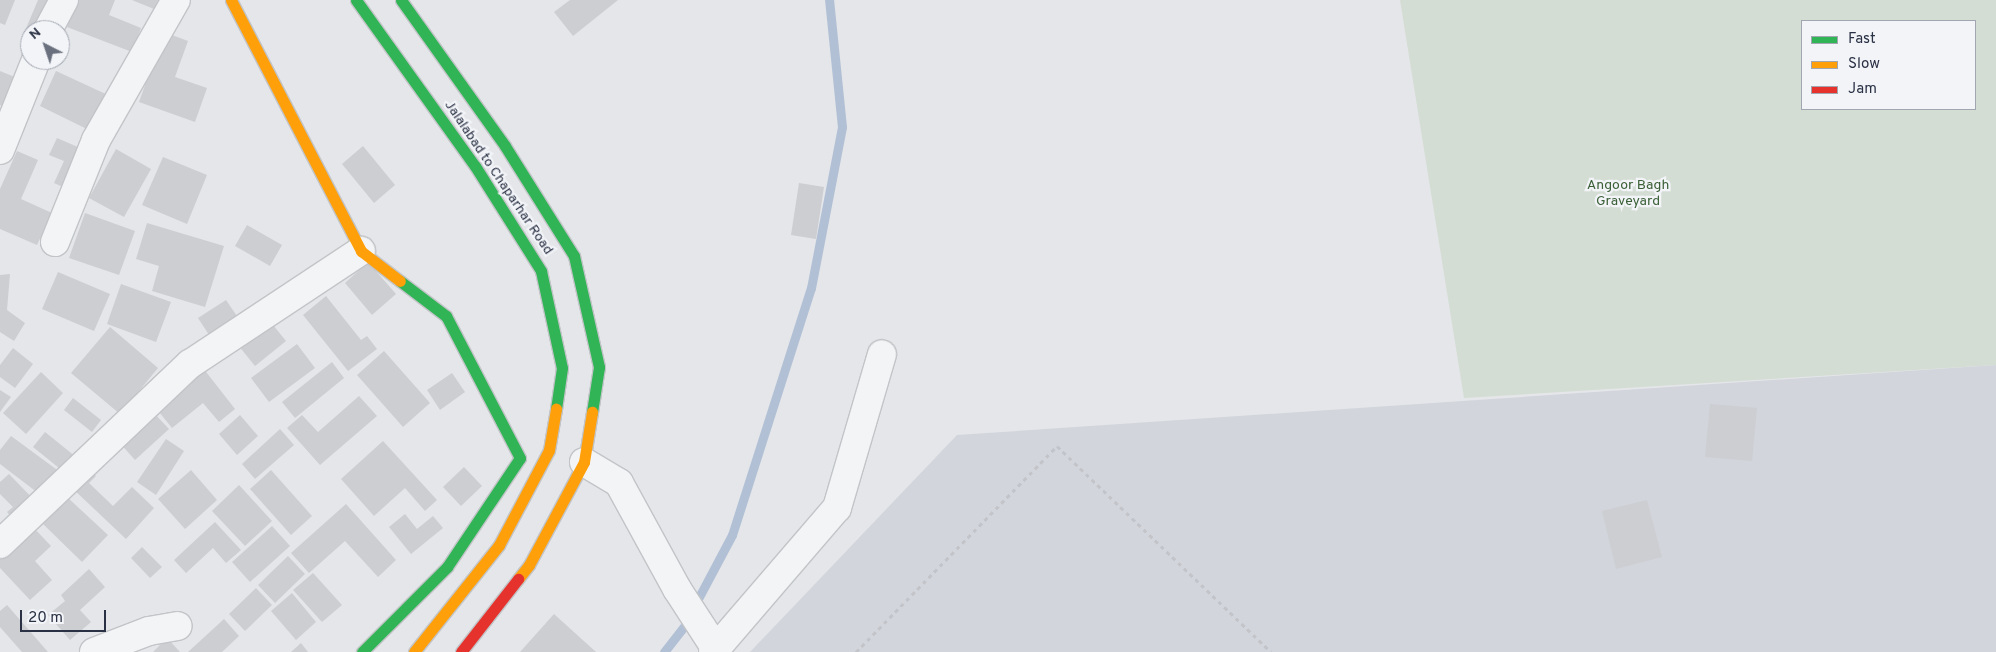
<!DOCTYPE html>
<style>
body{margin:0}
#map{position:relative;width:1996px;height:652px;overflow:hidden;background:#e4e6e9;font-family:Overpass,sans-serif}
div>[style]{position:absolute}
.built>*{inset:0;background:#d2d5dc}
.green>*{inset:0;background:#d4ddd4}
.stream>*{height:9px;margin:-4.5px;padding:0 4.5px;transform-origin:4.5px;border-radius:4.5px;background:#b2c0d5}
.building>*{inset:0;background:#ccced2}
.path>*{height:3px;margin-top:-1.5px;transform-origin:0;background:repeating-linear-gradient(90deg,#c3c4c9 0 4px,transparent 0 8px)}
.roads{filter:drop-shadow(1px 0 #c2c4c7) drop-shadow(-1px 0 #c2c4c7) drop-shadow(0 1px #c2c4c7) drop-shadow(0 -1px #c2c4c7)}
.street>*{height:28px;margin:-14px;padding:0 14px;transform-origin:14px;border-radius:14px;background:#f3f4f6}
.fast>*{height:11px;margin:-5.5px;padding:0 5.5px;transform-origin:5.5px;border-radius:5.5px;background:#30b455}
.slow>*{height:11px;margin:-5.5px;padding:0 5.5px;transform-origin:5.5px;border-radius:5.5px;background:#ff9f0a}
.jam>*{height:11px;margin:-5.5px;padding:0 5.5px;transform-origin:5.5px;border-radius:5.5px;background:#e5322d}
span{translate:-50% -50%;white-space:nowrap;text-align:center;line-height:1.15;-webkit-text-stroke:4.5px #f2f4f8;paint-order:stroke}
.street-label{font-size:14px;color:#2a3144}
.park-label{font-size:14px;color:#3b6037}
.legend{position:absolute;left:1801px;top:20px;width:175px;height:90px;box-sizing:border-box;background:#f2f4f8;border:1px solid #a2a6b0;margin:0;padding:6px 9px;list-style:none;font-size:15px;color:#2a3144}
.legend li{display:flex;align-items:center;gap:10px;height:25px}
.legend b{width:25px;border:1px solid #a2a6b0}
.north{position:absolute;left:20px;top:20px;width:50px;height:50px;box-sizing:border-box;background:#f2f4f8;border:1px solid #a2a6b0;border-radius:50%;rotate:319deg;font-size:14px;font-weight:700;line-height:20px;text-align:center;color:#2a3144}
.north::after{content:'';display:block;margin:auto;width:18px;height:22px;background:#6b707e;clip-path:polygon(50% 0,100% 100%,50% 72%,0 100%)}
.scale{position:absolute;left:20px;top:610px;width:86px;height:22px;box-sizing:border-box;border:2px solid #2a3144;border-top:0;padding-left:6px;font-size:15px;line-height:18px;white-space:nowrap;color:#2a3144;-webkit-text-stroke:4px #f2f4f8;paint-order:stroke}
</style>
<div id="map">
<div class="built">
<i style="clip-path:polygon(1996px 365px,1996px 652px,750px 652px,957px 435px)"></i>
</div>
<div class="green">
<i style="clip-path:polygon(evenodd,1400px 0,1996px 0,1996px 365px,1464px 398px,1400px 0,1802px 21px,1975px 21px,1975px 109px,1802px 109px,1802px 21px)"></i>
</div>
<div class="stream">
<i style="left:699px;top:597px;width:70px;rotate:-62deg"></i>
<i style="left:732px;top:535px;width:259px;rotate:-72.3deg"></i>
<i style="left:811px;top:288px;width:164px;rotate:-79.1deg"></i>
<i style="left:842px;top:127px;width:128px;rotate:-95.8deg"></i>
<i style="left:664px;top:652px;width:33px;rotate:-52deg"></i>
</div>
<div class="building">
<i style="clip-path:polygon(0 0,15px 0,5px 25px,0 23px)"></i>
<i style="clip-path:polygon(38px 0,56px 0,43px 30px,30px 30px,30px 41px,22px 38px)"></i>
<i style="clip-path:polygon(77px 0,115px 0,109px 15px,141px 28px,132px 52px,67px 27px)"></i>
<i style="clip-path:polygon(132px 0,158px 0,154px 9px)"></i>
<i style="clip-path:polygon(570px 0,618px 0,573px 36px,554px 12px)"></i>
<i style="clip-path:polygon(164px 32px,188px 41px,175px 77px,207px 88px,195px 122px,139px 102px)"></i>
<i style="clip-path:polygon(0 71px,22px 80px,10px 109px,0 105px)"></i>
<i style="clip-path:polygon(56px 71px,110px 96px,93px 132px,40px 106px)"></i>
<i style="clip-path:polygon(57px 138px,87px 151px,70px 190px,54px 183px,64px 161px,49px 155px)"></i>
<i style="clip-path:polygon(363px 146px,395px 185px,374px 203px,342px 164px)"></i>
<i style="clip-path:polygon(116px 149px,151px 169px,124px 217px,89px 198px)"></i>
<i style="clip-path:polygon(17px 151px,38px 160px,21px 199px,52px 213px,37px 245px,0 229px,0 189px)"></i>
<i style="clip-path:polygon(163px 157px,207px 175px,187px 224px,142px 205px)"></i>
<i style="clip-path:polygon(799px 183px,824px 187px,816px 239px,791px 235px)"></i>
<i style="clip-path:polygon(85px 213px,135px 231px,119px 275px,69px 258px)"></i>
<i style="clip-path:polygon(147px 223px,224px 246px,205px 307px,152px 291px,159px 266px,136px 259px)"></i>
<i style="clip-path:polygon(247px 225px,282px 245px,270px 266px,235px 246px)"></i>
<i style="clip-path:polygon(368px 262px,396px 294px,372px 315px,345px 283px)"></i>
<i style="clip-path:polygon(58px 272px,110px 294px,94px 331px,42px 309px)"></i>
<i style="clip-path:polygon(10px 274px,7px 310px,25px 323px,14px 341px,0 332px,0 275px)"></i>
<i style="clip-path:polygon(121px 284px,171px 302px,156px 342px,107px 324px)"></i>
<i style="clip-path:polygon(326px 296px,361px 340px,367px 336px,377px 349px,348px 371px,303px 315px)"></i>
<i style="clip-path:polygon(226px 300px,241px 322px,213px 341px,198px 318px)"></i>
<i style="clip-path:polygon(269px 320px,286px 341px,255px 366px,238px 345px)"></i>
<i style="clip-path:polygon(110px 327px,158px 368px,120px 414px,71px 373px)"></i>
<i style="clip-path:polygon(297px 344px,315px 368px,269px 402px,251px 378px)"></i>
<i style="clip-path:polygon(13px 348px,33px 364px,15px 388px,0 377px,0 365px)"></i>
<i style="clip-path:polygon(384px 351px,430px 403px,403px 427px,357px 375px)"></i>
<i style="clip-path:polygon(332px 362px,344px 378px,295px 418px,282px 402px)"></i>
<i style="clip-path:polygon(203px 368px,235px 409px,219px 422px,203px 403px,172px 428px,155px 407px)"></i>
<i style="clip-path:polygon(41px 372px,63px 393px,26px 434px,3px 413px)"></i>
<i style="clip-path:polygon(452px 373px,465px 392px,440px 410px,427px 390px)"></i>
<i style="clip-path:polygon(0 390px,11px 397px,0 412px)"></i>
<i style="clip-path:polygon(359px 396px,377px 416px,320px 465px,287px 428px,302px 415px,318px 432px)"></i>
<i style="clip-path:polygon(73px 398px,101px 420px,92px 432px,64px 410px)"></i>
<i style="clip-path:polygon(1710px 404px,1757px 408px,1752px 461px,1705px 457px)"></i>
<i style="clip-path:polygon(152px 411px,169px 429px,135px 460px,119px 442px)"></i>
<i style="clip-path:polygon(240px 415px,258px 436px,237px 455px,219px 434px)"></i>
<i style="clip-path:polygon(280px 429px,294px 445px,255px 479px,242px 464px)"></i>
<i style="clip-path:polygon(45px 432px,76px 457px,64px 472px,33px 447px)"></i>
<i style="clip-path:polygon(11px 436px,60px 472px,42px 496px,0 464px,0 450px)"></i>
<i style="clip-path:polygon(166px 439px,184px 451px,156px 495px,137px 482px)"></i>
<i style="clip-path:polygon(383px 441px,437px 500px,425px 511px,405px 488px,374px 516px,341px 479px)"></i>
<i style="clip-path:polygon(464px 467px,482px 486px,461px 506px,443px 487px)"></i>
<i style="clip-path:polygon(88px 469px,96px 476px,89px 483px,113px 506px,132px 487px,154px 508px,126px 539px,71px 487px)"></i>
<i style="clip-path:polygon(191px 470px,217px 500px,185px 529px,158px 499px)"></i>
<i style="clip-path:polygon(271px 470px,312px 516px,291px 535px,250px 489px)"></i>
<i style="clip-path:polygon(9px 474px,38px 504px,18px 524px,7px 512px,13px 507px,0 494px,0 482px)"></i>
<i style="clip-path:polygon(239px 485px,272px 521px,245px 546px,212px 511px)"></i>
<i style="clip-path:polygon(67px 497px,108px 535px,82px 562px,42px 523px)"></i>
<i style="clip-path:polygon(1647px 500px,1662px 557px,1616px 569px,1602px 511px)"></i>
<i style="clip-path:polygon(346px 504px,396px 560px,378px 577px,345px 541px,309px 573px,291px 553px)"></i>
<i style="clip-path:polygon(405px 514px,417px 529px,433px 516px,443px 528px,411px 554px,389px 527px)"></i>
<i style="clip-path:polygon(215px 522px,241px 550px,226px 563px,213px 548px,186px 573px,174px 560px)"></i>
<i style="clip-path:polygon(32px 526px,51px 546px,35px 561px,52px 580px,30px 600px,0 568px,0 556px)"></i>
<i style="clip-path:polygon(272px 526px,290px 546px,250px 582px,232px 562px)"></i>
<i style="clip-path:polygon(142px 547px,162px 567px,150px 578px,131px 558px)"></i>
<i style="clip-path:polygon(288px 556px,305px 574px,275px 603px,258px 585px)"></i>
<i style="clip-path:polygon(89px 569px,105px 587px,80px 610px,91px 622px,70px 640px,48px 615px,65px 601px,61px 595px)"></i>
<i style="clip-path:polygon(313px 573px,342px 605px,322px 622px,293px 590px)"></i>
<i style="clip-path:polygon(256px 588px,272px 605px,245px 631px,229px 614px)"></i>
<i style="clip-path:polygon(292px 593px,316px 622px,296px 640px,271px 611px)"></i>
<i style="clip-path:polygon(7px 605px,48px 652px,22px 652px,0 627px,0 611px)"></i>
<i style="clip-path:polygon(554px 614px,596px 652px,520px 652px)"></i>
<i style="clip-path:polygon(224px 619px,239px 636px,222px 652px,188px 652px)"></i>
<i style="clip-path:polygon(167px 638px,180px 652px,153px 652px)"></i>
<i style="clip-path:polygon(301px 643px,308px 652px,291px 652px)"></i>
</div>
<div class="path">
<i style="left:856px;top:652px;width:288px;rotate:-45.7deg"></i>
<i style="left:1057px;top:446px;width:297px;rotate:43.9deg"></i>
</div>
<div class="roads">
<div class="street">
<i style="left:48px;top:30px;width:34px;rotate:-62deg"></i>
<i style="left:0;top:150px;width:97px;rotate:-68.2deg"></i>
<i style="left:55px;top:242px;width:110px;rotate:-68.1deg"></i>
<i style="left:96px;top:140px;width:161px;rotate:-60.3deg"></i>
<i style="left:584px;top:462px;width:41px;rotate:31deg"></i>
<i style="left:619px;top:483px;width:121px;rotate:61.3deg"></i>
<i style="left:677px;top:589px;width:72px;rotate:57deg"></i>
<i style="left:0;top:544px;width:262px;rotate:-43.5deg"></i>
<i style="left:190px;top:364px;width:205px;rotate:-33.5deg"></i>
<i style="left:94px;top:652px;width:59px;rotate:-20.9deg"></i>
<i style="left:149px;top:631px;width:29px;rotate:-10deg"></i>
<i style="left:713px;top:652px;width:190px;rotate:-49.3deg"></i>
<i style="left:837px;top:508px;width:160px;rotate:-73.7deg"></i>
</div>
<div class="fast">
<i style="left:356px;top:0;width:204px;rotate:54.4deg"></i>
<i style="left:475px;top:166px;width:124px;rotate:57.8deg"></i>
<i style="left:541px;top:271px;width:99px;rotate:77.8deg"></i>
<i style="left:562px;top:368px;width:41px;rotate:98.3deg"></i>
<i style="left:401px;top:0;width:179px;rotate:54.5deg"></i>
<i style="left:505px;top:146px;width:130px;rotate:57.9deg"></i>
<i style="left:574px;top:256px;width:114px;rotate:77.3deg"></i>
<i style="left:599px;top:367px;width:46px;rotate:98.8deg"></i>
<i style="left:362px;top:652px;width:120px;rotate:-45deg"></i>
<i style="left:447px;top:567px;width:131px;rotate:-56.2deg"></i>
<i style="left:520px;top:458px;width:160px;rotate:-117.5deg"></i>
<i style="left:446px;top:316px;width:58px;rotate:-142.7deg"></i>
</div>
<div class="slow">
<i style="left:231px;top:0;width:283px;rotate:62.6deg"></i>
<i style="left:361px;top:251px;width:49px;rotate:37.6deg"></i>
<i style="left:518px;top:579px;width:18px;rotate:-52deg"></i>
<i style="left:529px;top:565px;width:117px;rotate:-61.9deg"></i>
<i style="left:584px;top:462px;width:51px;rotate:-80.9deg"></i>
<i style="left:414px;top:652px;width:137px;rotate:-51.5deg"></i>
<i style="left:499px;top:545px;width:107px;rotate:-62.2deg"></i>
<i style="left:549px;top:450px;width:42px;rotate:-80.3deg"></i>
</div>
<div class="jam">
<i style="left:461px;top:652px;width:93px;rotate:-52deg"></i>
</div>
</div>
<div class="street-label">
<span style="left:498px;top:178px;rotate:56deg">Jalalabad to Chaparhar Road</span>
</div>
<div class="park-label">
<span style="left:1628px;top:194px">Angoor Bagh<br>Graveyard</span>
</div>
<ul class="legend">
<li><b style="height:6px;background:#30b455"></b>Fast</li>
<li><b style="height:6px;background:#ff9f0a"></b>Slow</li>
<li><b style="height:6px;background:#e5322d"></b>Jam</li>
</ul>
<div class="north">N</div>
<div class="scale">20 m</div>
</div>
